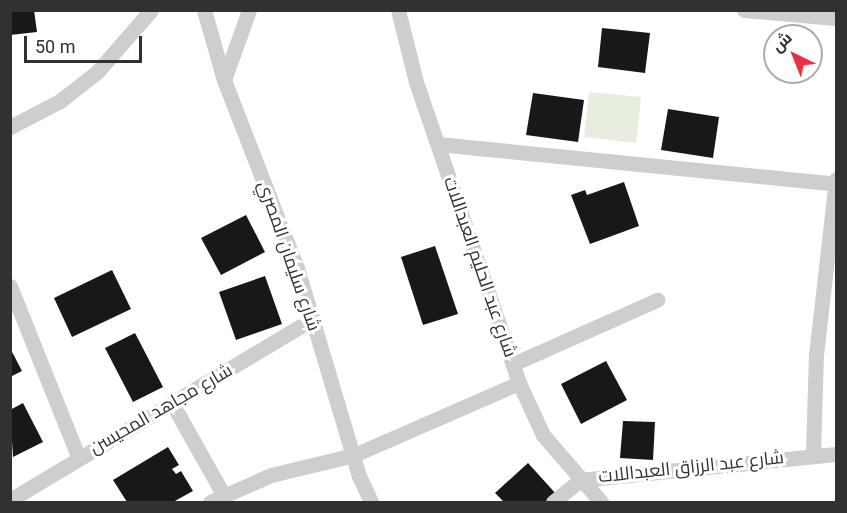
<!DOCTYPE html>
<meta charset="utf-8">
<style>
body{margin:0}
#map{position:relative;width:847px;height:513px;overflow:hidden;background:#fff;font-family:Roboto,Cairo,sans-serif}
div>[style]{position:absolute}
.green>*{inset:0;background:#e8eedf}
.building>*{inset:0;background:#181818}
.street>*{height:15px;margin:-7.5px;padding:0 7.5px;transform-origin:7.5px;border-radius:7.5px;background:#cecece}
span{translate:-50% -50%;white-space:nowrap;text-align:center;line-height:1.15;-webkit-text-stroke:6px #fff;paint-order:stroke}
.street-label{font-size:18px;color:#313131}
.frame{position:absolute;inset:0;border:12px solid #313131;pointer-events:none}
.north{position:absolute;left:763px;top:24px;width:60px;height:60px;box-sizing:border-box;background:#fff;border:2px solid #adadad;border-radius:50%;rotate:317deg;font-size:16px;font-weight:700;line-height:24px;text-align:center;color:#313131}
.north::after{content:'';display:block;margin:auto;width:21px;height:27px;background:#ed2f40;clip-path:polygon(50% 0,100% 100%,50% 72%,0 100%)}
.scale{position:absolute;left:24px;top:36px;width:118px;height:27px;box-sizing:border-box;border:3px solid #313131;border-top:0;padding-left:8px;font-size:18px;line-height:21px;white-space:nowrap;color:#313131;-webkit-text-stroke:4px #fff;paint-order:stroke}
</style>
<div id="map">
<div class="green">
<i style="clip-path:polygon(589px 92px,641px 97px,636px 143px,584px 137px)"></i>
</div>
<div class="building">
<i style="clip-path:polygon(10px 10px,34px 10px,37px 32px,10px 35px)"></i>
<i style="clip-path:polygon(602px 28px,650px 33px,645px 73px,598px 67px)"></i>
<i style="clip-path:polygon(533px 93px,584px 100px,578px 142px,526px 135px)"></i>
<i style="clip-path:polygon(668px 109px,719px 117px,713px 158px,661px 150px)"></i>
<i style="clip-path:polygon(624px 182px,639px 226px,590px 244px,571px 195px,585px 190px,587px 195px)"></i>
<i style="clip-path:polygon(246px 215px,265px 252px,221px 275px,201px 238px)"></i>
<i style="clip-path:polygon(435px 246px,458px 314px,423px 325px,401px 257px)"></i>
<i style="clip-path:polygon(112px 270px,131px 309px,72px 337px,54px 298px)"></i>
<i style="clip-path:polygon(265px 276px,282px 324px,236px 340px,219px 292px)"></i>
<i style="clip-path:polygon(135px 333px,163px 387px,133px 402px,105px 348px)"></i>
<i style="clip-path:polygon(10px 348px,22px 371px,10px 377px)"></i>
<i style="clip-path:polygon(606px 361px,627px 400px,581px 424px,561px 384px)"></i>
<i style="clip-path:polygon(23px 403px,43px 442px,13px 457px,10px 410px)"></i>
<i style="clip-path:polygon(623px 421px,655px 422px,653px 460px,620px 458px)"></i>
<i style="clip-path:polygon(168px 447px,179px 465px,172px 469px,176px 474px,181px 471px,193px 491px,173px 502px,127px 502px,113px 480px)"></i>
<i style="clip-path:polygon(528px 463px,557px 495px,548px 502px,504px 502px,495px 493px)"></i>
</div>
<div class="street">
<i style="left:204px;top:10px;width:73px;rotate:74.1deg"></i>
<i style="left:224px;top:80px;width:202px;rotate:68.8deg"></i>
<i style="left:297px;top:268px;width:217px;rotate:73.4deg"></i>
<i style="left:359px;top:476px;width:29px;rotate:65deg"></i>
<i style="left:398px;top:10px;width:74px;rotate:76deg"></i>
<i style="left:416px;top:82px;width:318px;rotate:71.1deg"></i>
<i style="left:519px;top:383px;width:57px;rotate:65.2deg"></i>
<i style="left:543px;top:435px;width:89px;rotate:49.1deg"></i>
<i style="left:744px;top:10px;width:92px;rotate:5deg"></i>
<i style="left:224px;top:80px;width:74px;rotate:-70.3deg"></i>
<i style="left:10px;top:127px;width:56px;rotate:-27.5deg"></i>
<i style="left:60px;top:101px;width:47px;rotate:-38.1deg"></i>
<i style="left:97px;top:72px;width:82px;rotate:-48.9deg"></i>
<i style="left:438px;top:144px;width:400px;rotate:5.7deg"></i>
<i style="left:10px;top:286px;width:183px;rotate:68.2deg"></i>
<i style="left:513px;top:364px;width:158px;rotate:-24deg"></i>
<i style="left:173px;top:405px;width:102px;rotate:60.7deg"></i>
<i style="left:813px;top:454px;width:99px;rotate:-88.3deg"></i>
<i style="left:816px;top:355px;width:177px;rotate:-83.5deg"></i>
<i style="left:10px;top:500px;width:353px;rotate:-30.9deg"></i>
<i style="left:210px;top:502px;width:67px;rotate:-23.9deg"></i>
<i style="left:271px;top:475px;width:85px;rotate:-13.5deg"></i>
<i style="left:354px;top:455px;width:180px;rotate:-23.6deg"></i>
<i style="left:553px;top:502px;width:35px;rotate:-39deg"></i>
<i style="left:580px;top:480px;width:257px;rotate:-5.8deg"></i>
</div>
<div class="street-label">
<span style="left:289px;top:256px;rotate:71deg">شارع سليمان المصري</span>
<span style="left:480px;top:267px;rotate:71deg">شارع عبد الحليم العبداللات</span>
<span style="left:161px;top:409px;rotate:-30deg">شارع مجاهد المحيسن</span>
<span style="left:691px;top:467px;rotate:-6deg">شارع عبد الرزاق العبداللات</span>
</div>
<div class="frame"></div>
<div class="north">ش</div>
<div class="scale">50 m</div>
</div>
